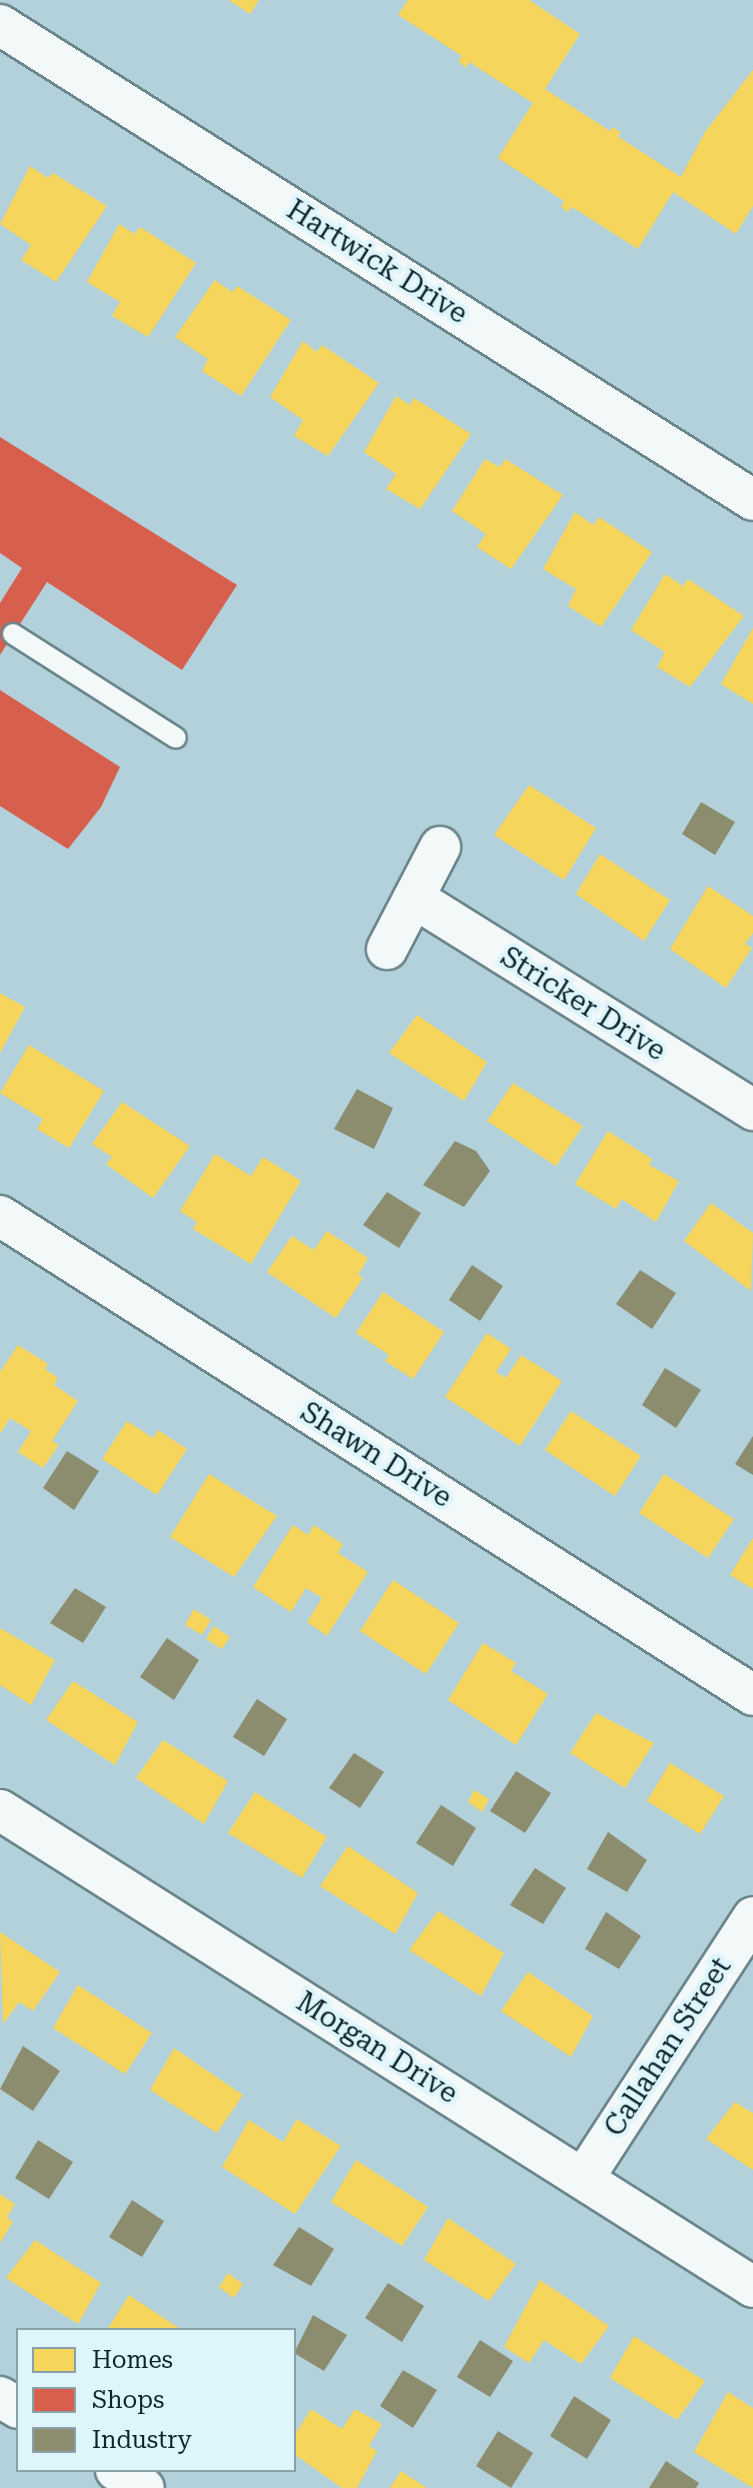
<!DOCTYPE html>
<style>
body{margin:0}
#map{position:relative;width:753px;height:2488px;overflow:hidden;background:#b2d1da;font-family:"Roboto Serif",serif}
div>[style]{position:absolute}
.homes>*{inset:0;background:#f6d55c}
.shops>*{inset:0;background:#d6604d}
.industry>*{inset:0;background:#8c8c6e}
.roads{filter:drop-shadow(2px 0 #6b858c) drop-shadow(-2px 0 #6b858c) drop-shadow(0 2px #6b858c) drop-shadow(0 -2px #6b858c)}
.service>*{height:20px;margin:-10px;padding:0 10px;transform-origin:10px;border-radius:10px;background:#f3f8f9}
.minor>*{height:40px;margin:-20px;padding:0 20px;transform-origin:20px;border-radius:20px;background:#f3f8f9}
span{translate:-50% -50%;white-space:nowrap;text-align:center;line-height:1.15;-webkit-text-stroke:8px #def5fc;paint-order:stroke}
.street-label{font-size:28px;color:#0c242a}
.legend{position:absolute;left:16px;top:2328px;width:280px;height:144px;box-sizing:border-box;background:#def5fc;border:2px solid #8aa1a8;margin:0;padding:10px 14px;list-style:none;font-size:24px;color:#0c242a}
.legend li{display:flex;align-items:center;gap:16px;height:40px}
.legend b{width:40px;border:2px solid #8aa1a8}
</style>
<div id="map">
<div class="homes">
<i style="clip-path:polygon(229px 0,259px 0,250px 14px)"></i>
<i style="clip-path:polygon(408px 0,529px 0,580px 34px,545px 89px,610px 131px,613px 127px,621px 133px,617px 136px,681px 177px,705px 132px,753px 70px,753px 206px,736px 234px,673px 192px,638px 249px,572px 207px,568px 212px,561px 207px,564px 201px,498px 158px,533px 103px,469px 62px,466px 68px,458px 61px,462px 56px,398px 15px)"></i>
<i style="clip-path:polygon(30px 166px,48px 178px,53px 173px,107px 206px,56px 282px,21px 260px,31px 245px,0 224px)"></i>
<i style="clip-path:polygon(119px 224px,135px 234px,140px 227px,196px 263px,148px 337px,112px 316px,120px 302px,87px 282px)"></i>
<i style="clip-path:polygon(215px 280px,232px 292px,237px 286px,291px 320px,241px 396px,202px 371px,208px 359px,175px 337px)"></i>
<i style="clip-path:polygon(303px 341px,317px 352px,322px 345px,379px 383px,328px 456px,294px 436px,303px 420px,270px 397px)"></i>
<i style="clip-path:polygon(396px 396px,410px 405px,414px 398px,471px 434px,420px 509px,386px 489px,396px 474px,364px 452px)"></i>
<i style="clip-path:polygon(485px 459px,500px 467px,505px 459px,563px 495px,511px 569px,477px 547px,486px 534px,452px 511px)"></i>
<i style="clip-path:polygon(575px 512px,593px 525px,599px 517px,652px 552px,601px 627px,568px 606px,576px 589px,543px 569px)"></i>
<i style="clip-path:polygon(665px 574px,683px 586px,688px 579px,744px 616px,690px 687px,657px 667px,665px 652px,631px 630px)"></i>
<i style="clip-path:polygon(753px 628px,753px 704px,721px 684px)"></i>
<i style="clip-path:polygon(529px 785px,596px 828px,564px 880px,494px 835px)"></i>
<i style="clip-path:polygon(600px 854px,670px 900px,644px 941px,576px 894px)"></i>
<i style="clip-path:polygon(708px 886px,753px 916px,753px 933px,745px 944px,752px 948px,726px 988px,670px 949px)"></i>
<i style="clip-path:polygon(0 993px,25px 1007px,0 1053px)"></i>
<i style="clip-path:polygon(417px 1015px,487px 1062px,464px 1101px,389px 1053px)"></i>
<i style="clip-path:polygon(29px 1045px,104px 1091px,69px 1148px,37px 1129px,43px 1119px,0 1093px)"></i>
<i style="clip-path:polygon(513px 1083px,583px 1126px,556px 1166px,487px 1121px)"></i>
<i style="clip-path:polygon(122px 1102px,190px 1146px,153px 1198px,106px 1164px,112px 1157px,92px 1144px)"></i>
<i style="clip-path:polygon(608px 1131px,652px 1159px,649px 1165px,679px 1181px,656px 1222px,622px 1199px,616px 1209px,575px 1184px)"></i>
<i style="clip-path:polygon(215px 1154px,251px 1176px,263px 1157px,301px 1181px,251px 1264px,193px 1229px,197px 1222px,180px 1211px)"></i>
<i style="clip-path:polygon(711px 1203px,753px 1233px,751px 1291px,684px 1241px)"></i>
<i style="clip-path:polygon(327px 1231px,368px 1258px,358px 1275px,363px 1278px,336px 1318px,267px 1272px,292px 1236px,314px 1250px)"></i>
<i style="clip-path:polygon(383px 1292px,444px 1332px,413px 1379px,385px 1361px,389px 1355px,356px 1333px)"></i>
<i style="clip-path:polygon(487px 1333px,511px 1349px,496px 1372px,506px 1378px,521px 1355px,562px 1381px,520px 1446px,445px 1397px)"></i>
<i style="clip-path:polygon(18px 1345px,48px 1364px,45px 1369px,58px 1378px,54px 1385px,78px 1401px,52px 1441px,59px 1445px,43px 1468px,18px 1452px,31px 1431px,10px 1418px,0 1434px,0 1372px)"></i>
<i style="clip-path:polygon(571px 1411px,641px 1456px,615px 1496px,545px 1450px)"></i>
<i style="clip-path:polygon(127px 1421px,153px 1438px,158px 1430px,187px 1449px,157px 1495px,102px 1459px)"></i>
<i style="clip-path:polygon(209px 1474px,277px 1516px,234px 1577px,170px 1537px)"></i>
<i style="clip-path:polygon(664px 1474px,734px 1519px,708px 1558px,639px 1513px)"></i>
<i style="clip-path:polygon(293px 1525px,308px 1535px,314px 1525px,343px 1544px,338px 1553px,368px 1572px,327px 1636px,307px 1622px,322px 1598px,306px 1588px,291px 1612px,253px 1587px)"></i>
<i style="clip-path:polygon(753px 1538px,753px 1589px,730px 1575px)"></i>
<i style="clip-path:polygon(393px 1580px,459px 1623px,426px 1674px,360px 1631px)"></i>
<i style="clip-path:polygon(194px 1609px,211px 1620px,202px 1635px,185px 1625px)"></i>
<i style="clip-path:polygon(214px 1626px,230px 1637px,222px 1649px,206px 1639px)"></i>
<i style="clip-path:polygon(0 1628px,55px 1660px,31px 1705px,0 1685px)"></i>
<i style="clip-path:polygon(483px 1643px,516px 1663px,511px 1671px,548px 1694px,516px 1745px,448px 1700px)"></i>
<i style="clip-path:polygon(73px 1681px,138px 1722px,115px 1765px,46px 1720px)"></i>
<i style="clip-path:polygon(596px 1713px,654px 1743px,625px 1788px,570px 1753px)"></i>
<i style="clip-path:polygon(163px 1740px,228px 1781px,204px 1824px,136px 1778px)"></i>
<i style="clip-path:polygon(670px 1763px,724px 1796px,700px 1834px,647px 1801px)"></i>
<i style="clip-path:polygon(474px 1790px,489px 1799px,482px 1812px,468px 1802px)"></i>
<i style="clip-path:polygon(255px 1792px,327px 1837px,302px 1878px,228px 1833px)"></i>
<i style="clip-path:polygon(348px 1846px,418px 1893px,395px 1934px,320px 1886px)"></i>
<i style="clip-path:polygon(438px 1911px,504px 1953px,481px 1996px,409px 1950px)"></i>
<i style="clip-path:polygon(0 1932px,60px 1972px,33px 2011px,19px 2002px,3px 2024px)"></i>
<i style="clip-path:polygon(528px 1972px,593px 2016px,571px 2057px,501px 2011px)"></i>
<i style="clip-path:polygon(78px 1985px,152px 2033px,125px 2074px,53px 2028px)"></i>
<i style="clip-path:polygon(174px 2048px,243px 2095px,217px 2133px,150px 2090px)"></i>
<i style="clip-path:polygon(735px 2102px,753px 2113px,753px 2170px,706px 2139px)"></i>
<i style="clip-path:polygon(297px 2119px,341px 2146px,295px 2214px,222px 2167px,249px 2120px,283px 2142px)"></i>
<i style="clip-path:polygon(356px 2160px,428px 2207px,402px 2246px,331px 2202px)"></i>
<i style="clip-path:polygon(0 2194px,15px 2204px,7px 2217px,13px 2222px,0 2243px)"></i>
<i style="clip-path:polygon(448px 2218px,516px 2264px,489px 2301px,424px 2260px)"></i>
<i style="clip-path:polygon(35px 2240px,101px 2283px,78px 2324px,6px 2278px)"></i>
<i style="clip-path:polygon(228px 2273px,243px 2284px,234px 2298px,219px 2287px)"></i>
<i style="clip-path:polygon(540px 2280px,609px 2326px,581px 2364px,544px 2340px,529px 2363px,504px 2347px)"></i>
<i style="clip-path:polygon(129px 2295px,182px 2330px,107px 2330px)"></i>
<i style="clip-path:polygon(634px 2336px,705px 2381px,677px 2420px,610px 2378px)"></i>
<i style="clip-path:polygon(728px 2392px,753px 2408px,753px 2488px,694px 2452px)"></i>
<i style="clip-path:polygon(311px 2409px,342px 2429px,355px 2409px,382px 2424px,369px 2446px,377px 2451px,357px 2488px,342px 2488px,294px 2454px,294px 2436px)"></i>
<i style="clip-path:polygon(401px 2471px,427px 2488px,390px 2488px)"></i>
</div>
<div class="shops">
<i style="clip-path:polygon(0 437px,237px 585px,182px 670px,47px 582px,0 655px,0 603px,22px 568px,0 553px)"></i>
<i style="clip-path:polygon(0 690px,120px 767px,101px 807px,68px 849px,0 806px)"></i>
</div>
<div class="industry">
<i style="clip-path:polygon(701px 802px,735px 822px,715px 855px,682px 834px)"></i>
<i style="clip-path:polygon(357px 1089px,393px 1108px,374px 1149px,334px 1129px)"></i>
<i style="clip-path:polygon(455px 1141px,476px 1151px,490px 1171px,464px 1207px,423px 1185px)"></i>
<i style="clip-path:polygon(387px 1192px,421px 1213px,399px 1248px,363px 1225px)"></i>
<i style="clip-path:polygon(472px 1265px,503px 1286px,480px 1321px,449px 1300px)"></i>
<i style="clip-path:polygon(640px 1270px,676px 1293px,652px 1329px,616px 1304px)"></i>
<i style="clip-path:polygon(665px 1368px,701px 1390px,676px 1428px,642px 1405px)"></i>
<i style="clip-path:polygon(753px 1436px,753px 1475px,735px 1464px)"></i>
<i style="clip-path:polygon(67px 1451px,99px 1471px,74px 1510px,43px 1488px)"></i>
<i style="clip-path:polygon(75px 1588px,106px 1607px,83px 1643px,50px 1623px)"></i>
<i style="clip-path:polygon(167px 1638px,199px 1660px,174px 1700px,140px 1677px)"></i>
<i style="clip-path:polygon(257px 1699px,287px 1719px,264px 1756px,233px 1737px)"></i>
<i style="clip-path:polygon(354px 1753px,384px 1772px,360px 1808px,329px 1788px)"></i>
<i style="clip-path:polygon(516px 1771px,551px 1793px,525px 1833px,490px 1811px)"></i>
<i style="clip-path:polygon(441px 1805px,476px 1828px,453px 1866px,416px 1843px)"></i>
<i style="clip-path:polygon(608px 1832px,647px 1860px,627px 1892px,587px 1869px)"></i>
<i style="clip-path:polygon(535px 1868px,566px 1888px,543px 1924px,510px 1905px)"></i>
<i style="clip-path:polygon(606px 1912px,641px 1936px,619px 1969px,585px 1949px)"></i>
<i style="clip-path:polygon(23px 2046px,60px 2071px,33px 2111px,0 2089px)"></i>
<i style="clip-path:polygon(38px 2140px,73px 2162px,49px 2199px,15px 2178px)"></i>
<i style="clip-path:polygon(132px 2200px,164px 2221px,142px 2257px,109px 2237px)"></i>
<i style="clip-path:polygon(299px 2227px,334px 2249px,311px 2286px,273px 2265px)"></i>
<i style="clip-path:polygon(388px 2283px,424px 2306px,402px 2342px,365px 2318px)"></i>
<i style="clip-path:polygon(313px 2315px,347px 2335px,324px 2371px,294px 2353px)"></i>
<i style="clip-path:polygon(480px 2340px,513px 2361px,490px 2397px,457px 2377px)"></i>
<i style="clip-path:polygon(403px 2370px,437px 2390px,413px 2428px,380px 2406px)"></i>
<i style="clip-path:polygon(574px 2396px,611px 2420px,587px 2459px,550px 2436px)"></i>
<i style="clip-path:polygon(498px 2431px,533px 2453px,511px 2488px,476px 2466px)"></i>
<i style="clip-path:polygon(666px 2461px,699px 2483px,696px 2488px,649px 2488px)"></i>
</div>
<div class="roads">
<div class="service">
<i style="left:13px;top:634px;width:193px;rotate:32.5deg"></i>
</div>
<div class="minor">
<i style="left:0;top:25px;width:890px;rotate:32.24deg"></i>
<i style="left:414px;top:898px;width:400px;rotate:32deg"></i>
<i style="left:387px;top:949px;width:115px;rotate:-62.5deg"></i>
<i style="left:0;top:1216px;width:892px;rotate:32.46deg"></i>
<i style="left:0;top:1810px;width:891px;rotate:32.35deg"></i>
<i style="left:583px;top:2179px;width:312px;rotate:-57deg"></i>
<i style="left:0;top:2397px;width:21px;rotate:31deg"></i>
<i style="left:116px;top:2470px;width:33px;rotate:33deg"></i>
</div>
</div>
<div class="street-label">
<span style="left:377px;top:262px;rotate:32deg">Hartwick Drive</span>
<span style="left:583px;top:1004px;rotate:32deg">Stricker Drive</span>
<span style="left:376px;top:1455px;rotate:32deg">Shawn Drive</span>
<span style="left:668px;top:2047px;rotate:-57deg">Callahan Street</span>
<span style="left:377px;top:2048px;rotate:32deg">Morgan Drive</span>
</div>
<ul class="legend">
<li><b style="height:22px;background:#f6d55c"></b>Homes</li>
<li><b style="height:22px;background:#d6604d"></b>Shops</li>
<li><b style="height:22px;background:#8c8c6e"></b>Industry</li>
</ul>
</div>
